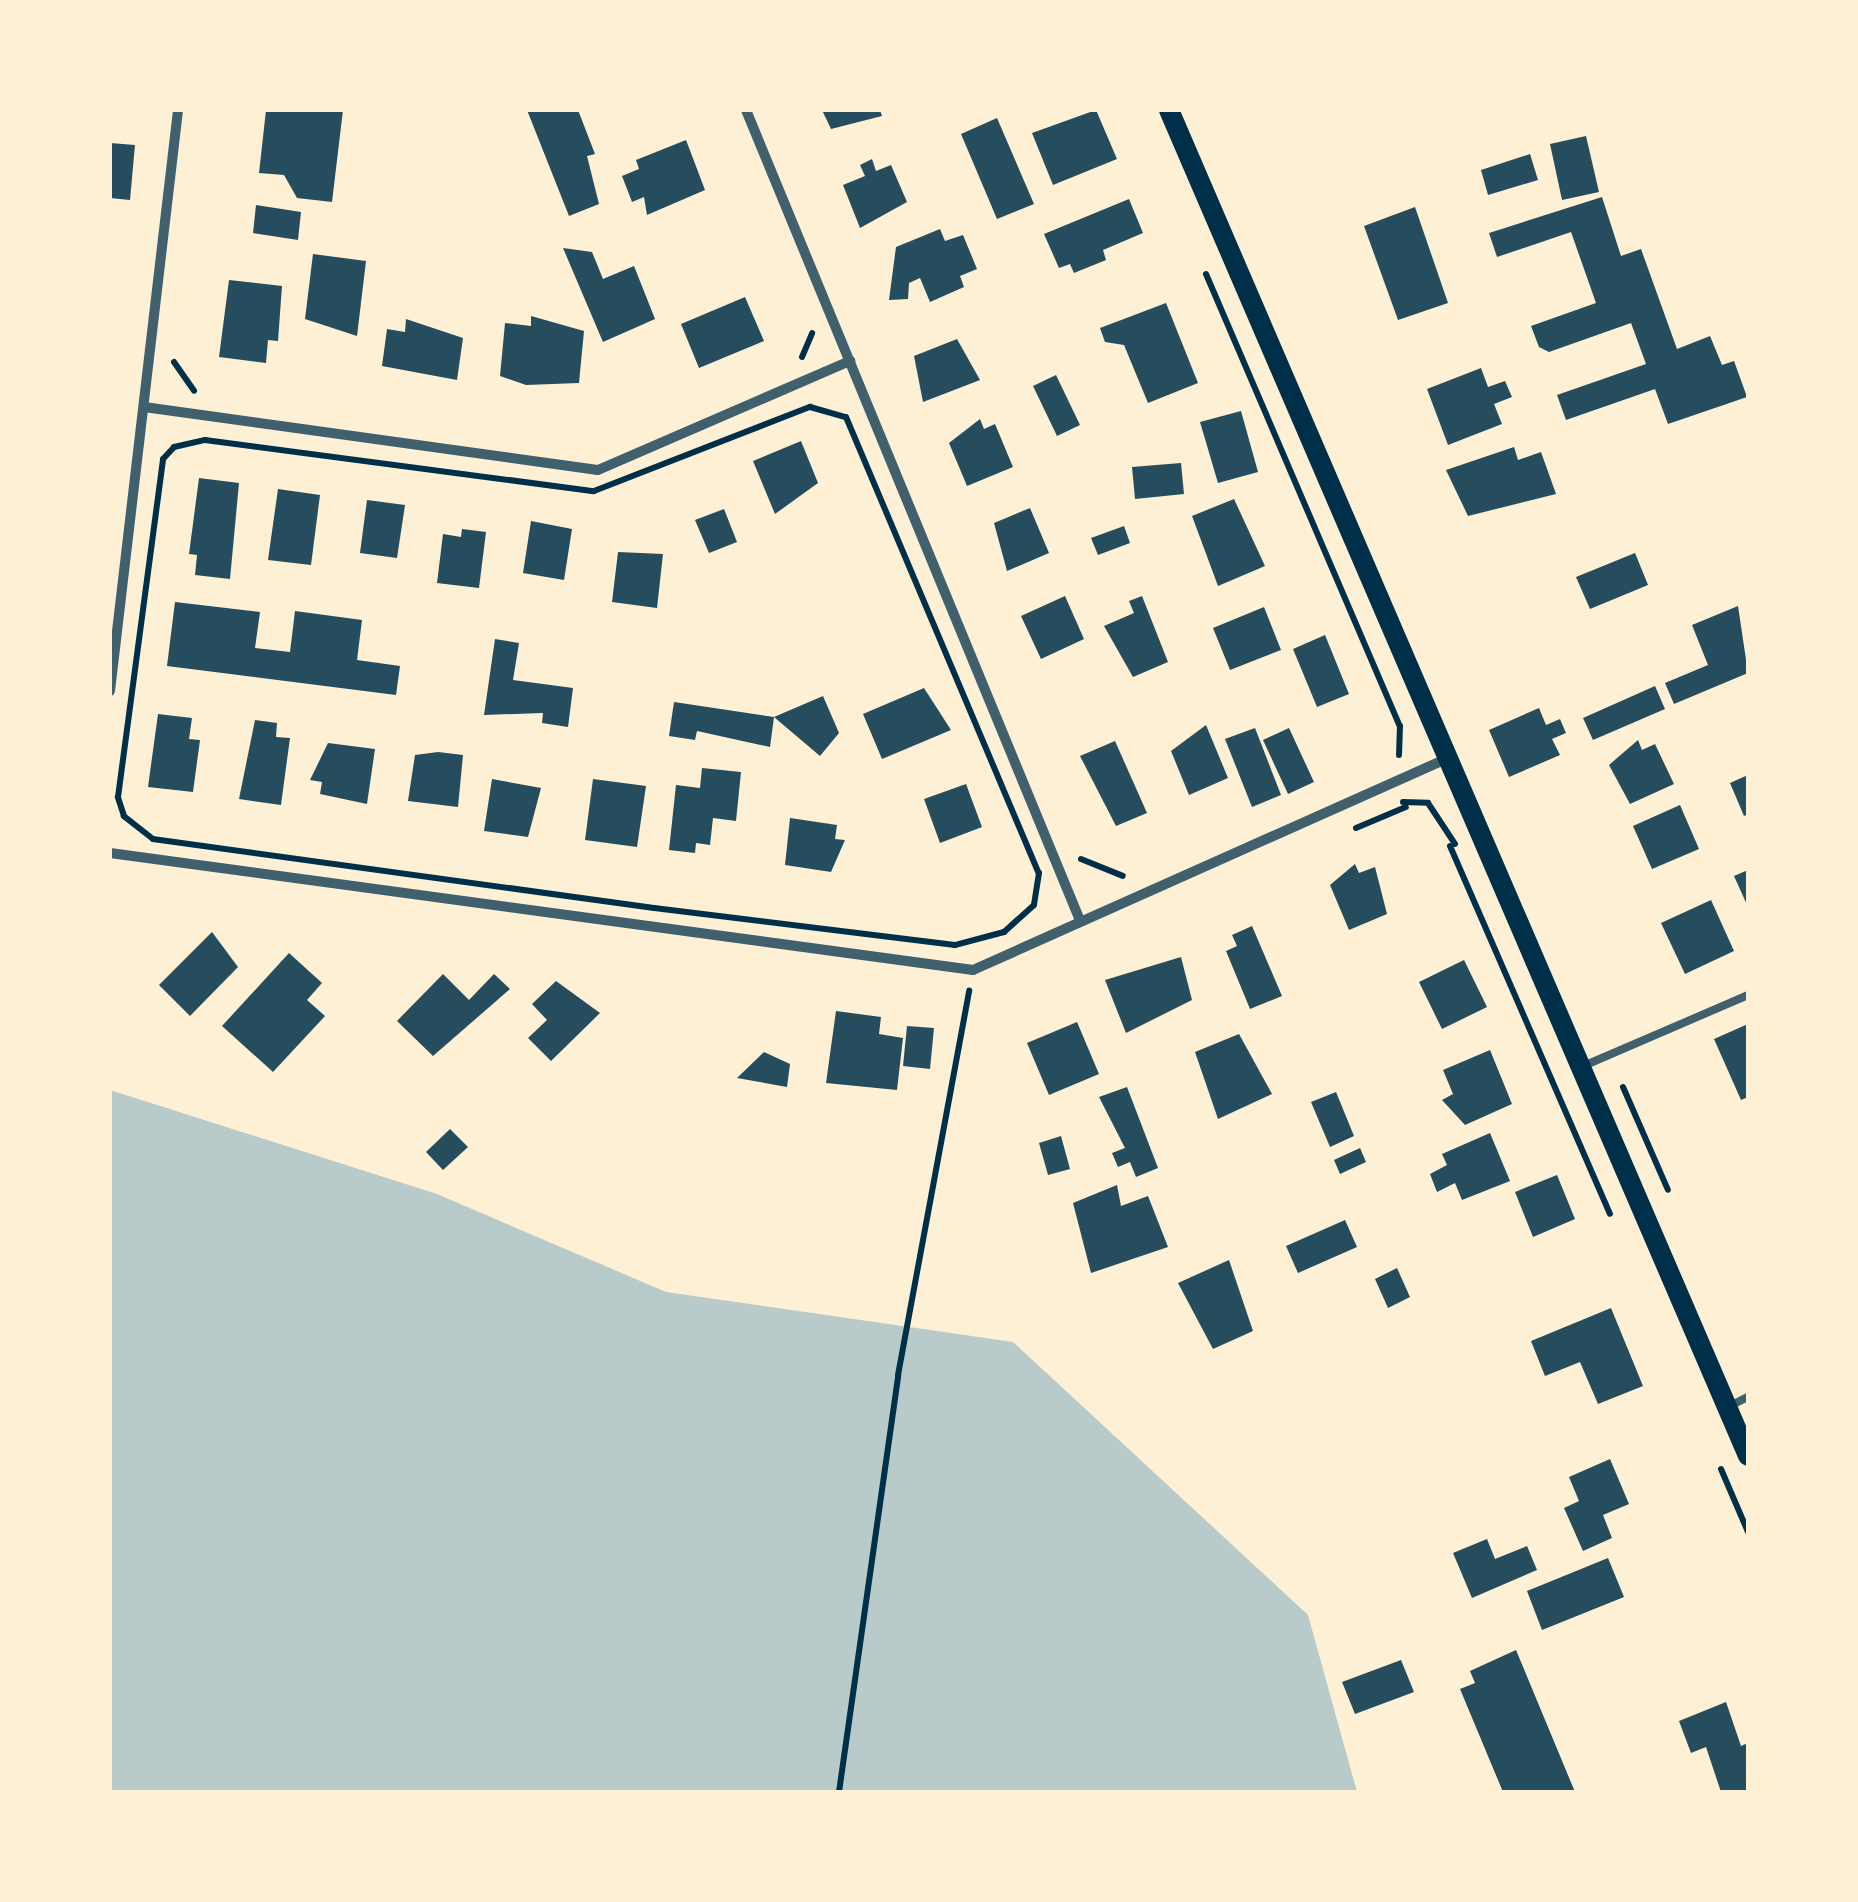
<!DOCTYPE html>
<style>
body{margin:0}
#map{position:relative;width:1858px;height:1902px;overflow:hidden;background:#fdf0d5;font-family:"DM Sans",sans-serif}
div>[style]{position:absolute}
.green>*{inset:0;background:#b9caca}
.building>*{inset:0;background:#264d5e}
.path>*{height:6px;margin:-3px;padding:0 3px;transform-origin:3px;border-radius:3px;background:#003049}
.service>*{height:8px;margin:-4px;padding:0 4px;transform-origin:4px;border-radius:4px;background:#3f606c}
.minor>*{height:10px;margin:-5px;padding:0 5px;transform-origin:5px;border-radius:5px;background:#3f606c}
.secondary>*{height:20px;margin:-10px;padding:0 10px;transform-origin:10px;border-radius:10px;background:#003049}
span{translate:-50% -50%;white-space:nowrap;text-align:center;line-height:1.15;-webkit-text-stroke:8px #fdf0d5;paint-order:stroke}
.frame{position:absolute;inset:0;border:112px solid #fdf0d5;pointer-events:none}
</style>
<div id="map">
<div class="green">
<i style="clip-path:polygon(110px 1090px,437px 1194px,666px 1292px,1013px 1342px,1308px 1615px,1357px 1792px,110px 1792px)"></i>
</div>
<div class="building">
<i style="clip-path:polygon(266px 110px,343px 110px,332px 202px,297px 198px,284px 175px,259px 173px)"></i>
<i style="clip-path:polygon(527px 110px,578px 110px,595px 154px,587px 156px,599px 204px,569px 216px)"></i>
<i style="clip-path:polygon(822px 110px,880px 110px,882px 116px,831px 129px)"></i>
<i style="clip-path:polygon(1096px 110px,1117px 159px,1053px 185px,1032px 133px)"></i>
<i style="clip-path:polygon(997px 118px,1034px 204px,997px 219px,961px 134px)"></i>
<i style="clip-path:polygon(1586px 136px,1599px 192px,1562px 200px,1550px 144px)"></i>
<i style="clip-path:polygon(686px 140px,705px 190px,647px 215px,644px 197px,632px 202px,622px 176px,639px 169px,636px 160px)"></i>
<i style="clip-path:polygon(110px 143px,135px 145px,130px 200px,110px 198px)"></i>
<i style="clip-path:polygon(1530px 154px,1538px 180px,1488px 195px,1481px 170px)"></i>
<i style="clip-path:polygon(872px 159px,876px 171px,891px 165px,907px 202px,860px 228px,843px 185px,865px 176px,860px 165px)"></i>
<i style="clip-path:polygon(1602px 197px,1621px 256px,1641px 249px,1677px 349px,1710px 336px,1722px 365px,1734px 361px,1747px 397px,1668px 424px,1655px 389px,1566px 420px,1557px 395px,1646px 364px,1631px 323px,1549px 352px,1539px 347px,1531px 326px,1596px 303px,1571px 232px,1497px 257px,1489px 233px)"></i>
<i style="clip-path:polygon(1129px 199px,1143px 233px,1103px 250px,1106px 260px,1074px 273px,1070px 264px,1059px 268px,1044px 234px)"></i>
<i style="clip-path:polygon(256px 205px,301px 212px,298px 240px,253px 233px)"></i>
<i style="clip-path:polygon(1415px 207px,1448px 303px,1398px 320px,1364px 226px)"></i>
<i style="clip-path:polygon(940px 229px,945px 241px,963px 235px,977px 269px,960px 276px,964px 287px,930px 302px,920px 278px,909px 283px,908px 299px,889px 300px,896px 247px)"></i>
<i style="clip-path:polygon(563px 248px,592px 252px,603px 279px,634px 266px,655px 319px,603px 342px)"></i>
<i style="clip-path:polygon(313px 254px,366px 261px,357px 336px,305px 319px)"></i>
<i style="clip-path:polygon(229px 280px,282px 286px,278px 341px,268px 340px,266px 363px,219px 357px)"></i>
<i style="clip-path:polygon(745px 297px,764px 341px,699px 368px,681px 324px)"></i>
<i style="clip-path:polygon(1166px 303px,1198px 383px,1148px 403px,1124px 345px,1105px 342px,1100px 328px)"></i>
<i style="clip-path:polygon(531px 316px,584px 331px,579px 383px,526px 385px,500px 376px,505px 323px,531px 326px)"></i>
<i style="clip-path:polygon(406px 319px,463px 338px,457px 380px,382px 366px,387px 329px,405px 332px)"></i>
<i style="clip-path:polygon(957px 339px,980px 380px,923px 402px,914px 356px)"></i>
<i style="clip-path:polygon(1481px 368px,1488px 387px,1505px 381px,1512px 397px,1494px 404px,1502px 424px,1448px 445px,1427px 389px)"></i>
<i style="clip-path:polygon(1056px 375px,1080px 425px,1057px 436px,1033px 386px)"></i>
<i style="clip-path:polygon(1241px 411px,1258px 472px,1218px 483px,1200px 422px)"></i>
<i style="clip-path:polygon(980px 419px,984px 429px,995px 424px,1013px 467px,967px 486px,949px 443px)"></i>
<i style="clip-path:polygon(801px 441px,818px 483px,775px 514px,753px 461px)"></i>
<i style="clip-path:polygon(1514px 447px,1518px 460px,1541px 452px,1556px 494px,1468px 516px,1446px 470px)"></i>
<i style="clip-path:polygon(1181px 463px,1184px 494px,1135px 499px,1132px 467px)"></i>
<i style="clip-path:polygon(199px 478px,239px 483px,230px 579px,195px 575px,197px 555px,189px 554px)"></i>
<i style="clip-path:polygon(278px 489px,320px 495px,311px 565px,268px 560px)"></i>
<i style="clip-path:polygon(1234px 499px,1265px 566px,1218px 586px,1192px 516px)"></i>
<i style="clip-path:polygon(367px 500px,405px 505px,397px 558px,360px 553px)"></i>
<i style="clip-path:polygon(1030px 508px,1049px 553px,1007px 571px,994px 523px)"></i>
<i style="clip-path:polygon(724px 509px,737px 542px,709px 553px,695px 520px)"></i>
<i style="clip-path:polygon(531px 521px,572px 529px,564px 580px,523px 573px)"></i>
<i style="clip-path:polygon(1124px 526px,1130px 543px,1098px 555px,1091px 538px)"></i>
<i style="clip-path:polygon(462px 529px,486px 532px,479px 588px,437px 583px,443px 534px,461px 537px)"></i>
<i style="clip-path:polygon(618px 552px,663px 554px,657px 608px,612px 602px)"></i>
<i style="clip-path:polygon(1635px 553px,1648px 585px,1590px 609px,1576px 577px)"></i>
<i style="clip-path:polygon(1065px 596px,1084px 639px,1041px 659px,1021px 616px)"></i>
<i style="clip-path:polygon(1142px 596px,1168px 662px,1133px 677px,1104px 626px,1134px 613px,1129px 601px)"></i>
<i style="clip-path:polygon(175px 602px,260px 612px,255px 648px,290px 652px,295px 611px,362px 620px,357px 660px,400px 666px,396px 695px,167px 666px)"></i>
<i style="clip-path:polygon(1738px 606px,1748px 673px,1674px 704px,1665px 683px,1708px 665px,1692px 625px)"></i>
<i style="clip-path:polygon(1264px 607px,1281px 650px,1230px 670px,1213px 628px)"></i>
<i style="clip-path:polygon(1325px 635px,1349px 694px,1317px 707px,1293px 649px)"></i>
<i style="clip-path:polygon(495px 639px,519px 643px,513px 680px,573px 688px,568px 727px,542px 723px,543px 713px,484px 715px)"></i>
<i style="clip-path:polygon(1655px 686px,1665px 709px,1593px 740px,1583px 718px)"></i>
<i style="clip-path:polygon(924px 688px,951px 730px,882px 759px,863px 714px)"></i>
<i style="clip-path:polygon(823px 696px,839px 733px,820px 756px,774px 717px,770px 747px,697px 731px,695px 740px,669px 736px,674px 702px,774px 717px)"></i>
<i style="clip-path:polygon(1539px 708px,1546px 725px,1560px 719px,1566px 733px,1552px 739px,1560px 755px,1509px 777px,1489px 730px)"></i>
<i style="clip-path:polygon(158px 714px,192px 718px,189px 739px,200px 740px,193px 792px,148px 787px)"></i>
<i style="clip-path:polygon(255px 720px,277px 723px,276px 737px,290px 738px,281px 805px,239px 799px)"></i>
<i style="clip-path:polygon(1206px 725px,1228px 778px,1189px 795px,1171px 751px)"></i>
<i style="clip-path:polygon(1255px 728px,1281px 795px,1252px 807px,1225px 739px)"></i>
<i style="clip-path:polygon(1289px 728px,1314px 782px,1288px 794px,1263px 740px)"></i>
<i style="clip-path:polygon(1638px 740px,1642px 750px,1655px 744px,1674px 784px,1630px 804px,1609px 765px)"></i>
<i style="clip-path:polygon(1115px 741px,1147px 813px,1116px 826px,1080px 756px)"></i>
<i style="clip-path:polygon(328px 743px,375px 749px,367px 804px,320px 794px,322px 782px,310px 780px)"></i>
<i style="clip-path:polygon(438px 752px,463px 755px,458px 807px,408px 801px,415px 755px)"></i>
<i style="clip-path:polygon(702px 768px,741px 772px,736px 821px,713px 818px,710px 845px,696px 843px,695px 853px,669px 850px,676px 785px,700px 788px)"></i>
<i style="clip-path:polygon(1748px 775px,1748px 814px,1744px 816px,1730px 783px)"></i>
<i style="clip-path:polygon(492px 779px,541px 788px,528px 837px,484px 831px)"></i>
<i style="clip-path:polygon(593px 779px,646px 786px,637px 847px,585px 840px)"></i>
<i style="clip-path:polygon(966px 784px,982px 827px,940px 843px,924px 799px)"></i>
<i style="clip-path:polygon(1680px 805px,1699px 849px,1652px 869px,1633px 826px)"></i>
<i style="clip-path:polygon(790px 818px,837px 825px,835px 839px,845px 840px,831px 872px,785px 865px)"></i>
<i style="clip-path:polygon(1355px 864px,1359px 873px,1375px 867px,1387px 914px,1349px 930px,1330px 885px)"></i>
<i style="clip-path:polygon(1748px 870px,1748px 907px,1734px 876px)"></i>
<i style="clip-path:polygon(1711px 900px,1734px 951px,1685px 974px,1661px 923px)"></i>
<i style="clip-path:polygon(1252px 926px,1282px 996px,1250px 1009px,1226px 951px,1237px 946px,1232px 935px)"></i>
<i style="clip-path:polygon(212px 932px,238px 967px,190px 1016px,159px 985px)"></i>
<i style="clip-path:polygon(289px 953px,322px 983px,307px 1000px,325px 1016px,273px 1072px,222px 1026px)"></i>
<i style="clip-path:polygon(1181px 957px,1192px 1000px,1126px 1033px,1105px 980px)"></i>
<i style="clip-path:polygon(1464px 960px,1487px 1007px,1442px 1029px,1419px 982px)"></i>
<i style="clip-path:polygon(443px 974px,469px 1000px,494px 974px,510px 989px,433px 1056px,397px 1021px)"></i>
<i style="clip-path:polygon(556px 981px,600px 1013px,551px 1061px,528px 1038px,547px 1020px,532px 1004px)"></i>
<i style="clip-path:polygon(836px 1011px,881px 1017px,879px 1034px,903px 1038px,897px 1090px,826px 1083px)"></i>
<i style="clip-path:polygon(1077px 1022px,1099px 1074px,1049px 1095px,1027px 1043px)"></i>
<i style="clip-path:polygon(1748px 1024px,1748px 1097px,1741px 1100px,1714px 1039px)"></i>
<i style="clip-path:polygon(907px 1026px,934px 1028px,930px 1069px,903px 1066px)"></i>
<i style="clip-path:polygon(1239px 1034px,1272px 1094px,1218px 1119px,1195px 1052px)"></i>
<i style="clip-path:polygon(1490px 1050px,1512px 1104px,1465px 1125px,1442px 1100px,1453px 1094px,1443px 1070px)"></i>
<i style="clip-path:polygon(764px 1052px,790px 1064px,787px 1087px,737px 1078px)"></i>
<i style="clip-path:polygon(1127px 1087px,1158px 1168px,1136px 1177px,1130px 1162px,1118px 1167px,1112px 1153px,1125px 1148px,1099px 1097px)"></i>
<i style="clip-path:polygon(1336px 1092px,1354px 1136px,1330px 1147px,1311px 1102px)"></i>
<i style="clip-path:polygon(450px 1129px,468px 1147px,443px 1170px,426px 1152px)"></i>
<i style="clip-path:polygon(1490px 1133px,1510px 1181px,1462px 1200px,1455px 1183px,1437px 1192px,1430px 1174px,1447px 1165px,1442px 1154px)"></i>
<i style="clip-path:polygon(1061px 1136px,1070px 1169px,1048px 1175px,1039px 1143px)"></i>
<i style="clip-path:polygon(1360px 1148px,1366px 1162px,1340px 1174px,1334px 1160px)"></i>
<i style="clip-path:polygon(1557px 1175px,1575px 1219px,1533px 1237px,1515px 1192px)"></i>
<i style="clip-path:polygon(1117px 1185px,1121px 1206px,1148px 1196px,1168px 1247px,1091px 1273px,1073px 1203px)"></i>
<i style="clip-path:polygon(1345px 1220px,1357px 1247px,1298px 1273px,1286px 1246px)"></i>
<i style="clip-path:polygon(1229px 1260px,1253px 1331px,1213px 1349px,1178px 1283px)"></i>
<i style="clip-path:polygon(1397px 1268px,1410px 1297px,1388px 1308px,1375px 1279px)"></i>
<i style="clip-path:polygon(1611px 1308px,1643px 1386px,1598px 1404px,1580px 1362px,1545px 1376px,1531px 1341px)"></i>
<i style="clip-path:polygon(1610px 1459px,1629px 1504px,1603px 1515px,1612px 1538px,1583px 1551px,1564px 1508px,1579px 1501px,1569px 1477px)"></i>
<i style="clip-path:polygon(1487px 1539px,1495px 1559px,1527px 1546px,1537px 1570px,1472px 1598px,1453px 1553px)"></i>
<i style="clip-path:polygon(1608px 1558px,1624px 1597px,1542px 1630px,1527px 1591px)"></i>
<i style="clip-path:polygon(1516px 1650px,1575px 1792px,1503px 1792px,1460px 1689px,1475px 1683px,1470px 1671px)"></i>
<i style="clip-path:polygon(1401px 1660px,1414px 1692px,1355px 1714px,1342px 1682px)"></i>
<i style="clip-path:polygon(1726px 1702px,1741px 1746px,1748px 1743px,1748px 1792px,1721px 1792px,1706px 1747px,1691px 1753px,1679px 1721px)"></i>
</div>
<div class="path">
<i style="left:1206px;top:274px;width:492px;rotate:66.8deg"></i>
<i style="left:1400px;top:726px;width:29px;rotate:92deg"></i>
<i style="left:802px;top:357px;width:26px;rotate:-67deg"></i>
<i style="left:174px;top:362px;width:35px;rotate:55deg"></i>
<i style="left:810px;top:407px;width:37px;rotate:16deg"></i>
<i style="left:846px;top:417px;width:495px;rotate:67.1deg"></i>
<i style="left:1039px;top:873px;width:32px;rotate:99deg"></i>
<i style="left:1034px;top:905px;width:40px;rotate:138deg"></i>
<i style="left:1004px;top:932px;width:51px;rotate:165.1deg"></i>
<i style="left:955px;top:945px;width:303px;rotate:-173deg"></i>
<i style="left:654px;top:908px;width:506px;rotate:-172.16deg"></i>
<i style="left:153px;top:839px;width:37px;rotate:-142deg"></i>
<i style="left:124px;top:816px;width:20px;rotate:-108deg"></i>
<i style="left:118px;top:797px;width:341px;rotate:-82.4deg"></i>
<i style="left:163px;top:459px;width:16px;rotate:-47deg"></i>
<i style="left:174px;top:447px;width:32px;rotate:-13deg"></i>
<i style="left:205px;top:440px;width:392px;rotate:7.5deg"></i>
<i style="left:594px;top:491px;width:232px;rotate:-21.3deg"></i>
<i style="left:1403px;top:802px;width:25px;rotate:2deg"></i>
<i style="left:1428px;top:803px;width:49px;rotate:56.6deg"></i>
<i style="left:1356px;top:828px;width:54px;rotate:-22.8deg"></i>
<i style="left:1450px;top:846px;width:401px;rotate:66.5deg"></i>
<i style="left:1081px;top:859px;width:45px;rotate:22deg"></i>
<i style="left:1623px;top:1087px;width:112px;rotate:66.4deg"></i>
<i style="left:1721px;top:1469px;width:69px;rotate:66.8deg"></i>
<i style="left:839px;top:1792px;width:421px;rotate:-81.9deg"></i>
<i style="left:898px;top:1375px;width:391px;rotate:-79.5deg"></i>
</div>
<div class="service">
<i style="left:1581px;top:1067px;width:182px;rotate:-23.3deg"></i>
<i style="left:1730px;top:1406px;width:20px;rotate:-27deg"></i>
</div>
<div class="minor">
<i style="left:746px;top:110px;width:874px;rotate:67.6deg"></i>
<i style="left:144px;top:407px;width:458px;rotate:7.9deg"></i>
<i style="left:598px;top:470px;width:275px;rotate:-23.4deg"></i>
<i style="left:110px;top:691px;width:585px;rotate:-83.32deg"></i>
<i style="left:110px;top:853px;width:871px;rotate:7.72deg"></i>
<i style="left:973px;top:970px;width:520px;rotate:-24.05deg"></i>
</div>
<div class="secondary">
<i style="left:1169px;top:110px;width:1465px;rotate:66.72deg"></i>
</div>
<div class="frame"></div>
</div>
